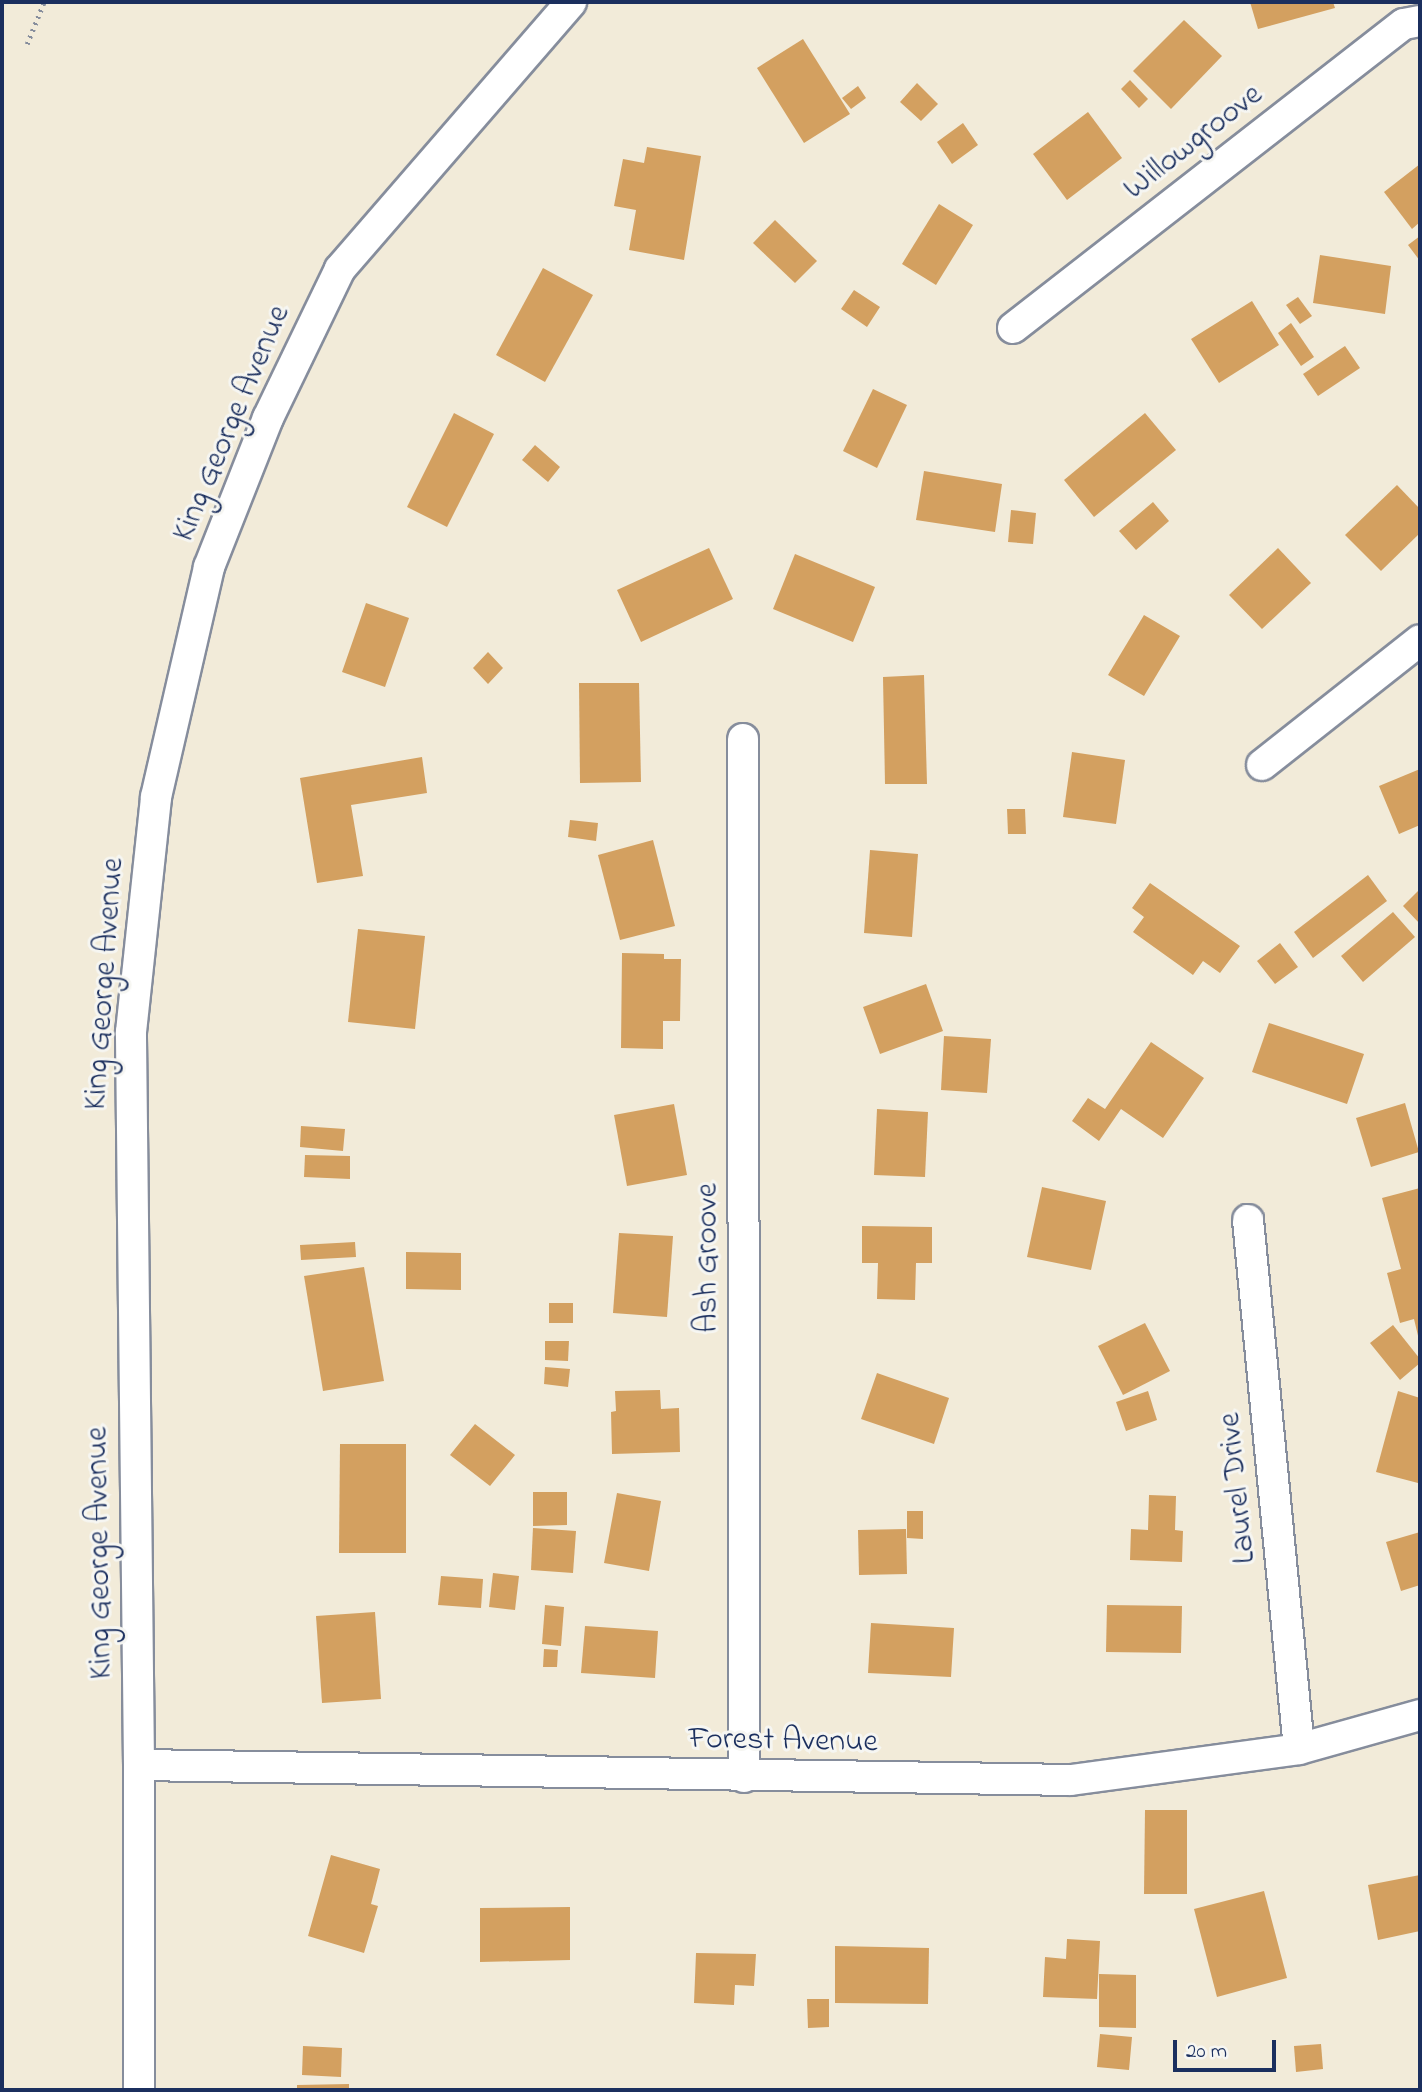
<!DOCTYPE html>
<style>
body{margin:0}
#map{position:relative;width:1422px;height:2092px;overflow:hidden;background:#f2ebd9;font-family:"Indie Flower",sans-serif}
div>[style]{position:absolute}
.building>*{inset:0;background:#d3a060}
.path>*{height:4.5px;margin-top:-2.25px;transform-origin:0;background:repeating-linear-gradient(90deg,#868d9c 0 2px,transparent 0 7px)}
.roads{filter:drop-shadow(2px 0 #868d9c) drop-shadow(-2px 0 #868d9c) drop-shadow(0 2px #868d9c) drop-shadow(0 -2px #868d9c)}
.minor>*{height:30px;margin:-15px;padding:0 15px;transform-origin:15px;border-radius:15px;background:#fff}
span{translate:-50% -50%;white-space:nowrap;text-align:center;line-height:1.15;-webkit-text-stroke:6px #f6f6f2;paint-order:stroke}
.street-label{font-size:32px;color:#1b2f5e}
.frame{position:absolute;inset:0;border:4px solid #1b2f5e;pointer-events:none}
.scale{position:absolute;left:1173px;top:2040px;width:103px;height:32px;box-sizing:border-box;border:4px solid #1b2f5e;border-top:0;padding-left:9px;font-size:21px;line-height:24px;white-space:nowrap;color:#1b2f5e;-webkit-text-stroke:5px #f6f6f2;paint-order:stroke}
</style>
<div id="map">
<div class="building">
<i style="clip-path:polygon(1250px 2px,1333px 2px,1335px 8px,1258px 29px)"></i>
<i style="clip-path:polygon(1184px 20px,1222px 56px,1171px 109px,1133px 71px)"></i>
<i style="clip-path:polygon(803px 39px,850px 114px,804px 143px,757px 68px)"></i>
<i style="clip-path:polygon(1130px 80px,1148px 99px,1139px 108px,1121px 89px)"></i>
<i style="clip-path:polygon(917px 83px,938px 104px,921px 121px,900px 102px)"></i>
<i style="clip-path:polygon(858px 86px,866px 98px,851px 109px,842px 98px)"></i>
<i style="clip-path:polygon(1088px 112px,1122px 158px,1067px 200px,1033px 154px)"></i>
<i style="clip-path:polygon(963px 123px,978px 145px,952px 164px,937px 142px)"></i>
<i style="clip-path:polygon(647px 147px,701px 156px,684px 260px,629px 250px,636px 210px,614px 206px,623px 159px,644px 163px)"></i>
<i style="clip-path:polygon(1420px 164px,1420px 222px,1412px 229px,1384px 192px)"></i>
<i style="clip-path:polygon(939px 204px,973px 225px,936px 285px,902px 264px)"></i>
<i style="clip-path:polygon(775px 220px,817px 261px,795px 283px,753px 243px)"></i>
<i style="clip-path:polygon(1420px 236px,1420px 261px,1408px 245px)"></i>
<i style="clip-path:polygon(1320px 255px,1391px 266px,1385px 314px,1313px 303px)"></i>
<i style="clip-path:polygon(543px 268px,593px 295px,545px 382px,496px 355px)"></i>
<i style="clip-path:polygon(854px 290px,880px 307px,867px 327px,841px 309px)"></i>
<i style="clip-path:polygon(1298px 297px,1312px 316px,1300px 324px,1286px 305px)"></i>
<i style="clip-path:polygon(1252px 301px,1279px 345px,1219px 383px,1191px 339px)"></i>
<i style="clip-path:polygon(1291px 323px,1314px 357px,1301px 366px,1278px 333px)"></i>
<i style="clip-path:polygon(1345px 346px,1360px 368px,1318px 396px,1303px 374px)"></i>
<i style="clip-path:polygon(873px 389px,907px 405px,877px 468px,843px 451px)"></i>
<i style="clip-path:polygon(454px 413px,494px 434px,447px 527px,407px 507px)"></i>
<i style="clip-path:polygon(1145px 413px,1176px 450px,1094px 517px,1064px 480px)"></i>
<i style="clip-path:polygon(535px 445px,560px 467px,548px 482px,522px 460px)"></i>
<i style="clip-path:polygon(924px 471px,1002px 484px,995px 532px,916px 520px)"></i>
<i style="clip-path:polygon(1397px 485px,1420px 509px,1420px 533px,1381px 571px,1345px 535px)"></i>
<i style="clip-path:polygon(1153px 502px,1169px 521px,1136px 550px,1119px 531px)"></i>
<i style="clip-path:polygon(1011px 510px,1036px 513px,1033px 544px,1008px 542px)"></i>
<i style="clip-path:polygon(709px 548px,733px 599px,641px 642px,617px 590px)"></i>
<i style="clip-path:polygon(1278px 548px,1311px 583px,1262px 629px,1229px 595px)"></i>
<i style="clip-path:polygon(795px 554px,875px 587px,853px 642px,773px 609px)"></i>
<i style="clip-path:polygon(366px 603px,409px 618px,385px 687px,342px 672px)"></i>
<i style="clip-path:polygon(1144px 615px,1180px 636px,1144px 696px,1108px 675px)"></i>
<i style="clip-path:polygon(488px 652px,503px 668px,488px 684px,473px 668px)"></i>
<i style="clip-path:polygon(924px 675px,927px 784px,885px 784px,883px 677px)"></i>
<i style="clip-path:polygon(579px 683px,639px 683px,641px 782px,580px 783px)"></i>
<i style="clip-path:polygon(1072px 752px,1125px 760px,1116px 824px,1063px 817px)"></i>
<i style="clip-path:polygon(422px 757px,427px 793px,351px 805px,363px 876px,317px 883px,300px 778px)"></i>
<i style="clip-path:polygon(1420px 769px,1420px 825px,1399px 834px,1379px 786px)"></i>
<i style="clip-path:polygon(1007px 809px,1025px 809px,1026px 834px,1008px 834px)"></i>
<i style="clip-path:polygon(570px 820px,598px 823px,596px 841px,568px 837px)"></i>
<i style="clip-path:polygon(653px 840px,675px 926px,620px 940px,598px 855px)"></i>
<i style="clip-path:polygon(870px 850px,918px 854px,912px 937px,864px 933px)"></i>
<i style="clip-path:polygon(1368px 875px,1387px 901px,1313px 958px,1294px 932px)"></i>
<i style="clip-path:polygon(1150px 883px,1240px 946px,1220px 973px,1203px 961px,1193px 975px,1133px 932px,1144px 917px,1132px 908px)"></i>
<i style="clip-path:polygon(1420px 889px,1420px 924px,1403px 906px)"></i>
<i style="clip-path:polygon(1393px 912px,1415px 937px,1363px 982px,1341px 956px)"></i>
<i style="clip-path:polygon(358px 929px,425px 936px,415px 1029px,348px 1022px)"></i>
<i style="clip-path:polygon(1280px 943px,1298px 967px,1275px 984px,1257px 961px)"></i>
<i style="clip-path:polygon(622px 953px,664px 954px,664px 959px,681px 959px,680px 1021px,663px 1021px,663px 1049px,621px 1048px)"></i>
<i style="clip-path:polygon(926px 984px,943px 1031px,880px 1054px,863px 1007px)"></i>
<i style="clip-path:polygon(1269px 1023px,1364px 1054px,1347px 1104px,1252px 1072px)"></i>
<i style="clip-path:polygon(944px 1036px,991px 1039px,987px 1093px,941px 1090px)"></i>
<i style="clip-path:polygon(1151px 1042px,1204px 1078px,1163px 1138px,1121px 1109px,1099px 1141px,1072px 1121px,1088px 1098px,1105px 1109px)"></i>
<i style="clip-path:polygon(1405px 1103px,1419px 1152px,1371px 1167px,1356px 1118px)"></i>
<i style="clip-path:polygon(674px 1104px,687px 1175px,627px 1186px,614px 1115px)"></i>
<i style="clip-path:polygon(877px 1109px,928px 1112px,925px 1177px,874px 1175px)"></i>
<i style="clip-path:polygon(301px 1126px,345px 1129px,343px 1151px,300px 1147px)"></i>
<i style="clip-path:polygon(305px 1155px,350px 1156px,350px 1179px,304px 1177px)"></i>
<i style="clip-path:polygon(1042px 1187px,1106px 1201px,1091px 1270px,1027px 1257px)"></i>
<i style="clip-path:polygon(1420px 1188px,1420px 1340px,1419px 1340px,1414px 1319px,1400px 1323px,1387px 1273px,1401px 1269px,1382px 1198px)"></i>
<i style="clip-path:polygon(862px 1226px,932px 1227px,932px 1263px,916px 1263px,915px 1300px,877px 1299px,878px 1263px,862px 1263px)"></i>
<i style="clip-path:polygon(619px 1233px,673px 1236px,667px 1317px,613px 1313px)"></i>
<i style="clip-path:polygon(355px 1242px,356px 1257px,301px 1260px,300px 1245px)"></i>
<i style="clip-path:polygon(406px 1252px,461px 1253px,461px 1290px,406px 1289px)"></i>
<i style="clip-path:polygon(364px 1267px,384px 1381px,323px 1391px,304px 1276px)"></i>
<i style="clip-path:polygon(549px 1303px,573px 1303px,573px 1323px,549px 1323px)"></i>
<i style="clip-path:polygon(1145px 1323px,1170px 1371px,1123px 1395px,1098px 1346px)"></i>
<i style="clip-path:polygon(1393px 1325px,1420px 1359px,1420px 1363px,1400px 1380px,1370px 1343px)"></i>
<i style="clip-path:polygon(545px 1341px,569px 1341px,568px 1361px,545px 1360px)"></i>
<i style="clip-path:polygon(545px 1367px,570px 1369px,568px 1387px,544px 1384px)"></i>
<i style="clip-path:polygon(877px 1373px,949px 1398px,934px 1444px,861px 1419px)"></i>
<i style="clip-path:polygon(660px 1390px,661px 1409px,679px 1408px,680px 1452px,612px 1454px,611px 1412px,616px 1411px,615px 1391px)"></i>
<i style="clip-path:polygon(1148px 1391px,1157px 1420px,1126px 1431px,1116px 1402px)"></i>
<i style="clip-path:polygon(1398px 1391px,1420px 1398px,1418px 1483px,1376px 1472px)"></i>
<i style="clip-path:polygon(475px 1424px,515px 1455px,490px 1486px,450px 1455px)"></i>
<i style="clip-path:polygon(340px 1444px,406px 1444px,406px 1553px,339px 1553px)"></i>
<i style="clip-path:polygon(533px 1492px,567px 1492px,567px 1525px,533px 1526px)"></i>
<i style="clip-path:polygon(617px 1493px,661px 1501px,649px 1571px,604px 1563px)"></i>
<i style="clip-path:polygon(1149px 1495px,1176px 1496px,1175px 1530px,1183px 1531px,1182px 1562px,1130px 1560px,1131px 1529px,1148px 1530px)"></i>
<i style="clip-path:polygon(907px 1511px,923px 1511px,923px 1539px,907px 1538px)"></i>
<i style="clip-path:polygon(533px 1528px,576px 1531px,573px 1573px,531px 1570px)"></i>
<i style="clip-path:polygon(906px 1529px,907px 1574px,859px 1575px,858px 1530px)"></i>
<i style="clip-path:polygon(1420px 1532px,1420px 1585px,1401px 1591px,1386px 1542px)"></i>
<i style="clip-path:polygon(493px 1573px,519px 1576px,515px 1610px,489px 1607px)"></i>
<i style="clip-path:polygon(441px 1576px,483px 1579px,481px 1608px,438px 1605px)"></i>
<i style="clip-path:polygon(545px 1605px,564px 1607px,561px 1646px,542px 1644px)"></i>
<i style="clip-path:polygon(1107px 1605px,1182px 1606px,1181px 1653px,1106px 1652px)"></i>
<i style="clip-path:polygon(375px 1612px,381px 1699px,322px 1703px,316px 1616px)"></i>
<i style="clip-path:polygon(871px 1623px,954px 1628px,951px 1677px,868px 1673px)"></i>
<i style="clip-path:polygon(585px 1626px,658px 1631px,655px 1678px,581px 1673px)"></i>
<i style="clip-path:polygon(544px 1649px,558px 1650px,557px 1667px,543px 1667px)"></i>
<i style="clip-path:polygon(1145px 1810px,1187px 1810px,1187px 1894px,1144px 1894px)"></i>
<i style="clip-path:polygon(331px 1855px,380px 1869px,371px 1904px,378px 1906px,364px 1953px,308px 1936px)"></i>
<i style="clip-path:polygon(1420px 1875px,1420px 1931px,1378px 1940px,1368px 1885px)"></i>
<i style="clip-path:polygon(1264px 1891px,1287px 1978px,1217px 1997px,1194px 1909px)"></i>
<i style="clip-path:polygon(570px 1907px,570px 1960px,480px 1962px,480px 1908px)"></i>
<i style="clip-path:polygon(1067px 1939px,1100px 1941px,1097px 1999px,1043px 1997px,1045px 1957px,1066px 1959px)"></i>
<i style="clip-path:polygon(835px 1946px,929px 1948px,928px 2004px,835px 2003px)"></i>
<i style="clip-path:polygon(696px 1953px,756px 1954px,754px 1986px,735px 1985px,734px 2005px,694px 2003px)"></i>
<i style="clip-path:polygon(1099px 1974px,1136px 1975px,1136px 2028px,1099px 2027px)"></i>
<i style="clip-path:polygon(807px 1999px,829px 1999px,829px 2027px,808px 2028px)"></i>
<i style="clip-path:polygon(1100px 2034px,1132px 2037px,1129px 2070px,1097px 2067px)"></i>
<i style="clip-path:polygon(1321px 2044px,1323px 2069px,1296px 2072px,1294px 2046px)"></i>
<i style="clip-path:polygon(303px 2046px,342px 2048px,341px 2077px,302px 2075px)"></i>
<i style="clip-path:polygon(349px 2084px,349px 2090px,297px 2090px,297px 2085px)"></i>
</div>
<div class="path">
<i style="left:27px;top:44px;width:45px;rotate:-68deg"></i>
</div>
<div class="roads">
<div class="minor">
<i style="left:1013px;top:328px;width:495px;rotate:-37.9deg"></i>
<i style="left:1404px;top:24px;width:16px;rotate:-11deg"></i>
<i style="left:743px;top:739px;width:1038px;rotate:89.94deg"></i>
<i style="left:1262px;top:765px;width:201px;rotate:-38.3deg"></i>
<i style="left:1248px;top:1220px;width:531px;rotate:84.49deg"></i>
<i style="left:139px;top:1765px;width:932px;rotate:0.92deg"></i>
<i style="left:1071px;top:1780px;width:230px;rotate:-7.7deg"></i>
<i style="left:1299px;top:1749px;width:126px;rotate:-15.7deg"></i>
<i style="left:139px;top:2090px;width:325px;rotate:-90deg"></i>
<i style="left:139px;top:1765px;width:733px;rotate:-90.63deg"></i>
<i style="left:131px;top:1032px;width:236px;rotate:-83.9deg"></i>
<i style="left:156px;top:797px;width:236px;rotate:-77deg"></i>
<i style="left:209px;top:567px;width:160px;rotate:-68.4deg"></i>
<i style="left:268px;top:418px;width:165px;rotate:-64.2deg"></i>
<i style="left:340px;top:269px;width:353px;rotate:-49.1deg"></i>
</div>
</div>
<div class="street-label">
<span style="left:1194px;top:143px;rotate:-38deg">Willowgroove</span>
<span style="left:233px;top:424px;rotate:-67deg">King George Avenue</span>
<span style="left:106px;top:984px;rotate:-86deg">King George Avenue</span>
<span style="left:709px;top:1258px;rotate:-90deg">Ash Groove</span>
<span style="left:1239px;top:1488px;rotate:-96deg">Laurel Drive</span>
<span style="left:101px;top:1553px;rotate:-91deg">King George Avenue</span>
<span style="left:783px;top:1742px;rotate:1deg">Forest Avenue</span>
</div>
<div class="frame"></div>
<div class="scale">20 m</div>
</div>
